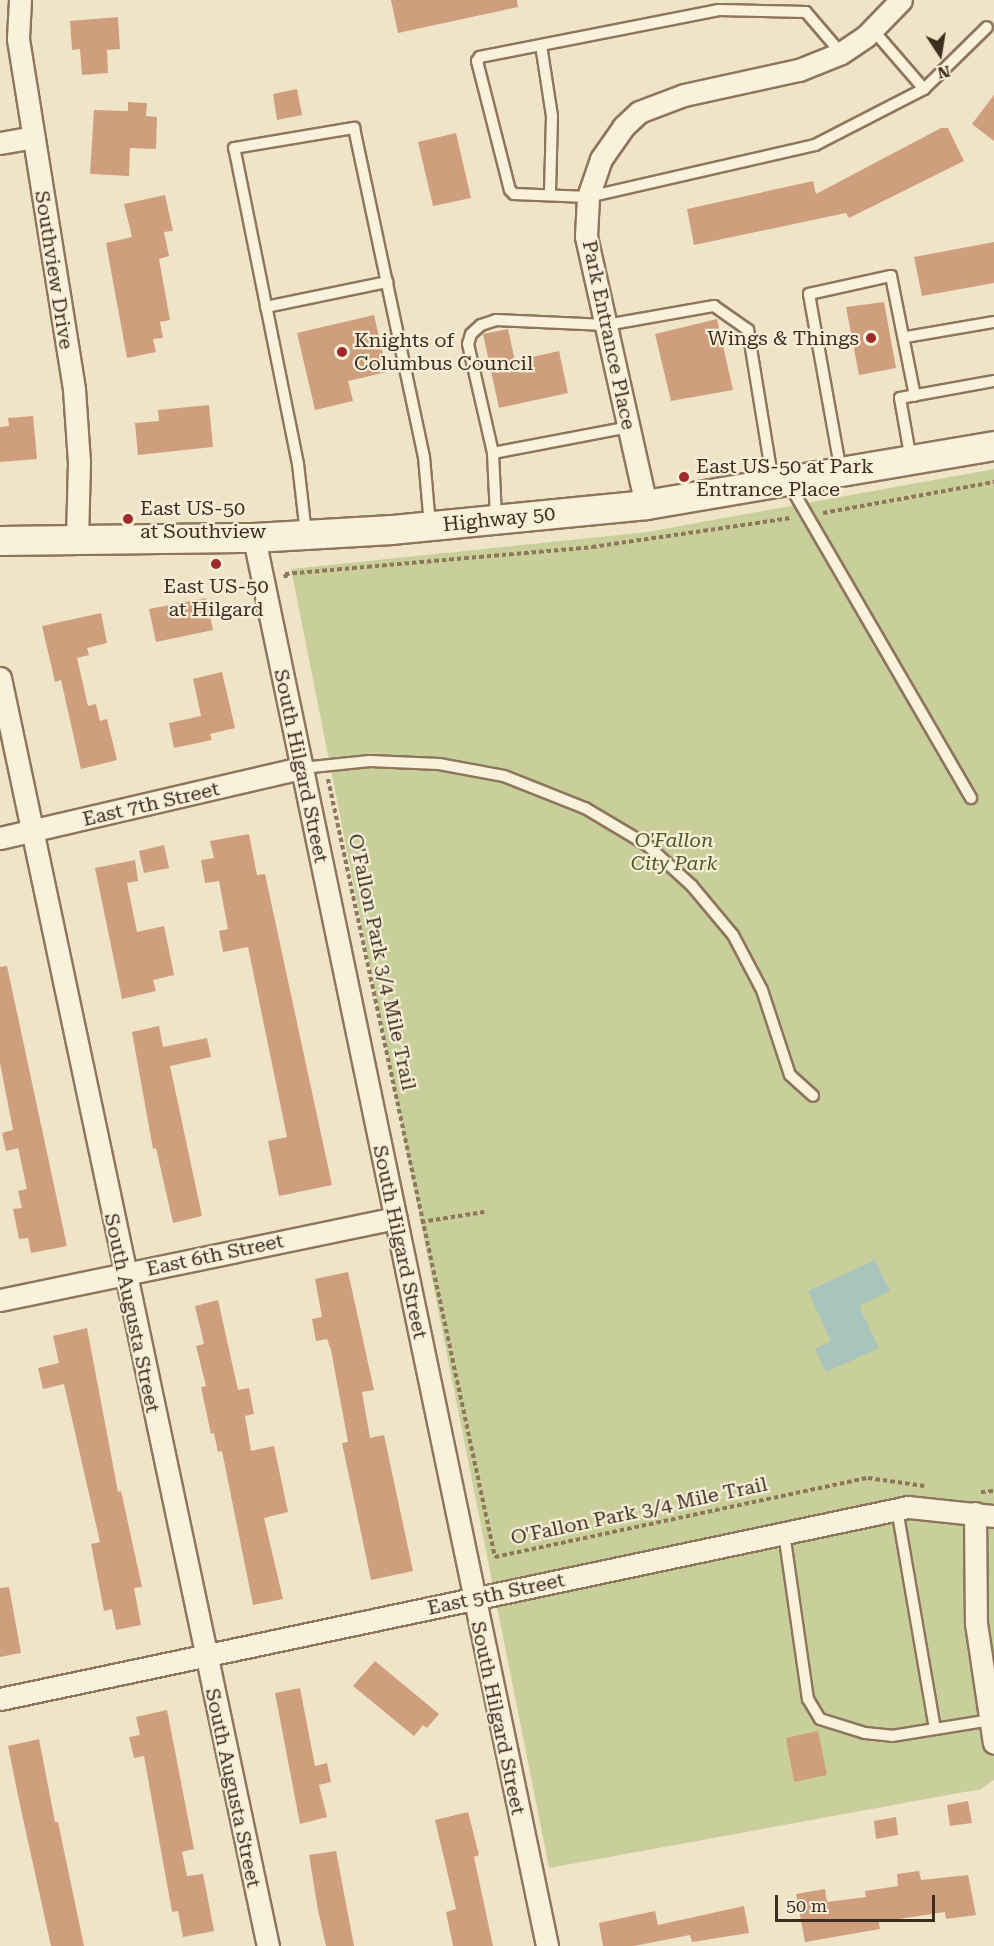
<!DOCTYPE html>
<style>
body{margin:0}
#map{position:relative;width:994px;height:1946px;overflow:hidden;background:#f0e4c8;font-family:"Roboto Serif",serif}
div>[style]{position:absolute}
.green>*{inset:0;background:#c9cf9b}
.water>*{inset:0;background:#a9c4bc}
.building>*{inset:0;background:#cf9f7d}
.path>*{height:4px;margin-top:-2px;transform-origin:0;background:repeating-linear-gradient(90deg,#8d765c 0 4.5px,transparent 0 7.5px)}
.roads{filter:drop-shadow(2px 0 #8d765c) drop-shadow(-2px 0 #8d765c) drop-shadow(0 2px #8d765c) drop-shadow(0 -2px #8d765c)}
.service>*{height:10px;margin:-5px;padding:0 5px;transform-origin:5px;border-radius:5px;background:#faf1dc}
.minor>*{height:21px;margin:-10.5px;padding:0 10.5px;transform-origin:10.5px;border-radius:10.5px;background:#faf1dc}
.secondary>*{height:28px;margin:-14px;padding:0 14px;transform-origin:14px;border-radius:14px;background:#faf1dc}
.dots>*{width:16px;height:16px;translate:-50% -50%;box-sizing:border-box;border:3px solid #f7eed8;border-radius:50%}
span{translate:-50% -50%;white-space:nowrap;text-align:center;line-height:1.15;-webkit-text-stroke:4.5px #f7eed8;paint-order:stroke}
.street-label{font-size:20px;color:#3d2e20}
.poi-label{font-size:20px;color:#3d2e20}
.right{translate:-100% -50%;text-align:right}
.left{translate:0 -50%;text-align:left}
.park-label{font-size:20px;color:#4d5a26;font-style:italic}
.north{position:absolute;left:910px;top:24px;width:60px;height:60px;-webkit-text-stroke:4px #f7eed8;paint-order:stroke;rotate:168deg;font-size:16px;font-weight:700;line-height:24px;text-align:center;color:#3d2e20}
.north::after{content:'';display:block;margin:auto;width:21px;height:27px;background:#3d2e20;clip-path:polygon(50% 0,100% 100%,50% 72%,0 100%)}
.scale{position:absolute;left:775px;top:1895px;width:160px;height:27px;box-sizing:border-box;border:3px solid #3d2e20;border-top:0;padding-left:8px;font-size:18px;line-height:21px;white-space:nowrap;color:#3d2e20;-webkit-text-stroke:4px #f7eed8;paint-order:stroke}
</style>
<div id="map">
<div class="green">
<i style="clip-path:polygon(994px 469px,994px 1780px,981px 1789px,549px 1868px,291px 569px,647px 532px)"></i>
</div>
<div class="water">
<i style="clip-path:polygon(875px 1260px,890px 1291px,859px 1306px,879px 1348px,826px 1372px,815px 1349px,831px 1341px,808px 1291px)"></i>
</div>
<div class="building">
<i style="clip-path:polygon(391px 0,517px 0,518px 7px,398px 33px)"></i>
<i style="clip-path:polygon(118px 17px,120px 49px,107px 50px,108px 73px,82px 75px,80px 49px,72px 50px,70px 21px)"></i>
<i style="clip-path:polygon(297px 89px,302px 115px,277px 120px,273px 94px)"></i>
<i style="clip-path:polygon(994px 95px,994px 141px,972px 124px)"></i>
<i style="clip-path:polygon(128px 102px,147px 103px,146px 116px,157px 117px,156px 149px,130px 148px,129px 176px,90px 174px,94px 110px,128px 111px)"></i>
<i style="clip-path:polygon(941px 128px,948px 128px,964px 161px,849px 218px,846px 213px,694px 245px,687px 209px,813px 181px,816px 194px)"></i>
<i style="clip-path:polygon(456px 133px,471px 198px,433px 206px,418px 142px)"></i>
<i style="clip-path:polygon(165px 195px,173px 231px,164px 232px,169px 256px,159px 259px,170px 320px,160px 322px,163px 338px,153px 339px,156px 352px,127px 358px,106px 243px,132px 237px,124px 204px)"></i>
<i style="clip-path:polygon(994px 242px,994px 283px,922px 296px,914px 257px)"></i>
<i style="clip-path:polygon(884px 302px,896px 368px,859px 375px,846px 307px)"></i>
<i style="clip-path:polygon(374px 315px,387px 372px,348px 381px,353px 401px,315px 410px,297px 333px)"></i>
<i style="clip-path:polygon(717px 319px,733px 390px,671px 401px,655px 334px)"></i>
<i style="clip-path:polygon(508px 329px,515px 361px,559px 351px,568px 393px,499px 408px,483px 334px)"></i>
<i style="clip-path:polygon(209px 405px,213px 447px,138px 455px,135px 423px,159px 421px,158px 410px)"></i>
<i style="clip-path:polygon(33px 416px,37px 459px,0 462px,0 427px,9px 426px,8px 418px)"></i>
<i style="clip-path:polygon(206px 598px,213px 630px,156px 642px,149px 609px)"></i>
<i style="clip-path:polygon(101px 613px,107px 643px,87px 648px,89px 655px,77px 658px,88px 706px,96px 704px,100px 721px,107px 719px,117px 760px,81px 769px,61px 680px,55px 682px,42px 626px)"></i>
<i style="clip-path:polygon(222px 672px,235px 728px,210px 734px,212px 740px,174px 748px,169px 723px,201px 716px,193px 679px)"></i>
<i style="clip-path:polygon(249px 834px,257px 875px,265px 874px,332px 1185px,279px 1196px,268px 1141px,287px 1137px,248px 947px,223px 952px,219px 931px,228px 929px,219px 881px,205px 883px,201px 860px,214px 858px,210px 841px)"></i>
<i style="clip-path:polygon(164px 845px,169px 868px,144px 873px,139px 851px)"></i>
<i style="clip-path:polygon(135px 860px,138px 881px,127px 883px,137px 932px,164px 926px,174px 975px,153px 980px,156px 991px,122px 999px,95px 868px)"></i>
<i style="clip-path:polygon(7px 966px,67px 1246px,31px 1253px,28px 1238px,19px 1239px,13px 1209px,22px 1208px,18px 1191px,27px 1189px,18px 1148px,6px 1151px,2px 1133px,13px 1130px,0 1063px,0 967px)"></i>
<i style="clip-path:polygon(159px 1026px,163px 1047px,207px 1038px,211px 1057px,170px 1066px,202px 1216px,173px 1223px,156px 1148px,153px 1149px,132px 1032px)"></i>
<i style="clip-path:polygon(348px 1272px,374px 1390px,362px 1392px,370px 1438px,384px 1435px,413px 1571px,371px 1580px,342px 1443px,348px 1442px,331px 1350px,327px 1339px,316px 1341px,312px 1319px,322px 1317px,315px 1279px)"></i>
<i style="clip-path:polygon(218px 1300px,238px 1390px,249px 1388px,254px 1414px,245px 1416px,251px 1451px,274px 1446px,288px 1512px,264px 1518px,283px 1599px,253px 1605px,222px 1451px,218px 1452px,214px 1433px,211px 1434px,201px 1387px,206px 1386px,196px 1346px,204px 1344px,195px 1306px)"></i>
<i style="clip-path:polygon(87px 1328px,118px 1492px,121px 1491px,142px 1587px,134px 1588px,141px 1625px,116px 1630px,112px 1609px,104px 1611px,91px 1544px,100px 1542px,64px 1384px,43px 1389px,38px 1368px,59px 1363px,53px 1336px)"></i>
<i style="clip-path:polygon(9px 1587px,21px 1653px,0 1657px,0 1588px)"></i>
<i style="clip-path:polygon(375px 1661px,439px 1714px,427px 1728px,423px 1725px,414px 1736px,353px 1686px)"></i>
<i style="clip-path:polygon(300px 1688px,315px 1766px,327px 1763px,331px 1782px,319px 1785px,327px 1817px,300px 1824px,275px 1693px)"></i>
<i style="clip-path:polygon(167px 1710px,194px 1849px,182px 1852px,187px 1876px,203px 1874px,214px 1931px,183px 1937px,178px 1911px,172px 1912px,144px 1756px,134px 1758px,129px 1737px,140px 1735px,136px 1717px)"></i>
<i style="clip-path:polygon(818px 1731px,827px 1775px,794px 1782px,786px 1738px)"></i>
<i style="clip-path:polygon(39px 1739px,55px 1822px,58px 1822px,84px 1946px,51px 1946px,20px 1805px,8px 1746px)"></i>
<i style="clip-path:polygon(968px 1801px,972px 1823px,950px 1826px,947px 1805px)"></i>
<i style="clip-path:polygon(468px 1812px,479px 1855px,474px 1857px,493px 1946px,453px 1946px,446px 1912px,456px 1909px,435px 1820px)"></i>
<i style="clip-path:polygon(896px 1817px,898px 1835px,876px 1839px,874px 1821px)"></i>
<i style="clip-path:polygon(336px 1851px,354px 1946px,326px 1946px,318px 1910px,309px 1855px)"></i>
<i style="clip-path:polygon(919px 1871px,921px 1880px,968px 1875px,976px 1915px,946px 1919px,945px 1912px,879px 1922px,880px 1929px,805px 1942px,796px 1894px,825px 1889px,827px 1902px,866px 1897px,865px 1891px,898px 1886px,897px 1874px)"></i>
<i style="clip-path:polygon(744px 1906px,749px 1933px,692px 1942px,690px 1935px,634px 1946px,603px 1946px,599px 1923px,655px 1911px,658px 1925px)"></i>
</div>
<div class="path">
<i style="left:823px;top:513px;width:174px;rotate:-10.3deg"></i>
<i style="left:286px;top:578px;width:4px;rotate:-104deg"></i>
<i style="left:285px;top:574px;width:308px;rotate:-5deg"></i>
<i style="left:592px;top:547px;width:202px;rotate:-8.3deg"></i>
<i style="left:328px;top:779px;width:796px;rotate:77.89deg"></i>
<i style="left:495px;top:1557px;width:381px;rotate:-12deg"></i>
<i style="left:868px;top:1478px;width:57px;rotate:8.1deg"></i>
<i style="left:421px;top:1222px;width:64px;rotate:-9deg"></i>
<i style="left:981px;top:1492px;width:13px;rotate:-4deg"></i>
</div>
<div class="roads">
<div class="service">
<i style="left:541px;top:45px;width:72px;rotate:81.2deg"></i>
<i style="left:552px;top:116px;width:79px;rotate:91.5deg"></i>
<i style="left:841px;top:53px;width:54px;rotate:-130.5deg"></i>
<i style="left:806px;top:12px;width:87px;rotate:-178.7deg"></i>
<i style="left:719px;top:10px;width:244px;rotate:168.9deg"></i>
<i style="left:480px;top:57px;width:5px;rotate:127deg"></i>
<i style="left:477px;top:61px;width:133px;rotate:75.7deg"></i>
<i style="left:510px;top:190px;width:6px;rotate:45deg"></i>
<i style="left:514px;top:194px;width:74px;rotate:2.3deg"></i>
<i style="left:588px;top:197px;width:233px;rotate:-12.9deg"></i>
<i style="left:815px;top:145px;width:123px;rotate:-27.2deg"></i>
<i style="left:924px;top:89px;width:78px;rotate:-130.8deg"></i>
<i style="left:924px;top:89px;width:88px;rotate:-44.5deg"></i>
<i style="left:266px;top:307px;width:124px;rotate:-11.7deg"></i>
<i style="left:906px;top:337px;width:89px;rotate:-9.7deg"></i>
<i style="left:493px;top:453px;width:138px;rotate:-10.8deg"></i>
<i style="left:911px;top:460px;width:63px;rotate:-100.1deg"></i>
<i style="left:900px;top:398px;width:96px;rotate:-10.3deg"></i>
<i style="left:841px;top:472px;width:181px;rotate:-100.2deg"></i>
<i style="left:809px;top:294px;width:84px;rotate:-12.4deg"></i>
<i style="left:891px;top:276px;width:122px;rotate:78.7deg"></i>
<i style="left:789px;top:484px;width:363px;rotate:59.9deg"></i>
<i style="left:496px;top:517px;width:64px;rotate:-92.7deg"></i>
<i style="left:493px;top:453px;width:112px;rotate:-102.9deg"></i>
<i style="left:468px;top:344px;width:10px;rotate:-73deg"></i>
<i style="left:471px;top:334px;width:13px;rotate:-42deg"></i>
<i style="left:481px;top:325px;width:16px;rotate:-18deg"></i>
<i style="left:496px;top:320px;width:110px;rotate:2.6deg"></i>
<i style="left:606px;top:325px;width:110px;rotate:-10deg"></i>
<i style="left:714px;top:306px;width:42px;rotate:35.2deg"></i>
<i style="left:748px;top:330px;width:155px;rotate:80.7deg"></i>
<i style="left:306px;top:534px;width:70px;rotate:-96.5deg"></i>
<i style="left:298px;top:464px;width:322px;rotate:-101.4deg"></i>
<i style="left:234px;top:148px;width:122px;rotate:-9.5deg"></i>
<i style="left:354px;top:128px;width:336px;rotate:78deg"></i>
<i style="left:424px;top:457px;width:68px;rotate:85deg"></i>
<i style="left:302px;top:768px;width:68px;rotate:-5.9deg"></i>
<i style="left:370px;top:761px;width:69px;rotate:2.5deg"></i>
<i style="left:439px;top:764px;width:66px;rotate:10.5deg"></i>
<i style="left:504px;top:776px;width:87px;rotate:21.6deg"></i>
<i style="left:585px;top:808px;width:72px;rotate:30.8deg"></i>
<i style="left:647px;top:845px;width:61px;rotate:42.3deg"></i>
<i style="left:692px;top:886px;width:64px;rotate:50.1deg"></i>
<i style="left:733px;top:935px;width:62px;rotate:62.2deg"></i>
<i style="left:762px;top:990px;width:89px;rotate:71.8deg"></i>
<i style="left:790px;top:1075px;width:31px;rotate:42deg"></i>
<i style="left:897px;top:1509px;width:223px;rotate:80.2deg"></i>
<i style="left:784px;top:1533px;width:168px;rotate:81.8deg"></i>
<i style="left:808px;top:1699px;width:23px;rotate:59deg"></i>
<i style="left:820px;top:1719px;width:47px;rotate:17.3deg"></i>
<i style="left:865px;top:1733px;width:27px;rotate:6deg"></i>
<i style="left:892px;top:1736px;width:100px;rotate:-9.2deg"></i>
</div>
<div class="minor">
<i style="left:20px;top:0;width:39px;rotate:93deg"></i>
<i style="left:18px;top:39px;width:354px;rotate:80.9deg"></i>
<i style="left:74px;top:389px;width:73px;rotate:86.1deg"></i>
<i style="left:79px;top:462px;width:79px;rotate:91.5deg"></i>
<i style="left:0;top:143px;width:34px;rotate:-10deg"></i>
<i style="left:646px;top:505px;width:276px;rotate:-102.6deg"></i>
<i style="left:586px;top:236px;width:39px;rotate:-87deg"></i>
<i style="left:588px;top:197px;width:40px;rotate:-71.1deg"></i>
<i style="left:601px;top:159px;width:39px;rotate:-55deg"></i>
<i style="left:623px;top:127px;width:22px;rotate:-43deg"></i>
<i style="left:639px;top:112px;width:48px;rotate:-20.7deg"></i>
<i style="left:684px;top:95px;width:118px;rotate:-12.3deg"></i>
<i style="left:799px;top:70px;width:45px;rotate:-22deg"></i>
<i style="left:841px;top:53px;width:30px;rotate:-34deg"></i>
<i style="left:866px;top:36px;width:50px;rotate:-45.8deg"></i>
<i style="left:254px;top:538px;width:1438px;rotate:78.24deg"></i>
<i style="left:0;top:678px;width:1296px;rotate:78.07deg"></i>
<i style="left:0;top:838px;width:310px;rotate:-13.1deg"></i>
<i style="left:0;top:1300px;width:404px;rotate:-11.7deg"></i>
<i style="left:975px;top:1513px;width:110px;rotate:89.5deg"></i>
<i style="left:976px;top:1623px;width:121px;rotate:81.5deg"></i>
<i style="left:0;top:1699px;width:928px;rotate:-11.94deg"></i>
<i style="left:908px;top:1507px;width:86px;rotate:6deg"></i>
</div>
<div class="secondary">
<i style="left:0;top:541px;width:254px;rotate:-0.7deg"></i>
<i style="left:254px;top:538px;width:138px;rotate:-3.3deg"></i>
<i style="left:392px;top:530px;width:255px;rotate:-5.6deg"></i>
<i style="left:646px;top:505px;width:353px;rotate:-9.6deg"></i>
</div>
</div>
<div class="dots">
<i style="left:871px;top:338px;background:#9e2a2b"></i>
<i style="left:342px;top:352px;background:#9e2a2b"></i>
<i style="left:684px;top:477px;background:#9e2a2b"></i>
<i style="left:128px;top:519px;background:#9e2a2b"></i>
<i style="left:216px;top:564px;background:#9e2a2b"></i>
</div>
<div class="street-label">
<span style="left:54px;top:270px;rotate:81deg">Southview Drive</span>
<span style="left:609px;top:335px;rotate:78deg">Park Entrance Place</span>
<span style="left:499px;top:519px;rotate:-6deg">Highway 50</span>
<span style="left:301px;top:766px;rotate:78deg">South Hilgard Street</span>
<span style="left:151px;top:804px;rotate:-13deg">East 7th Street</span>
<span style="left:382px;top:962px;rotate:78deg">O'Fallon Park 3/4 Mile Trail</span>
<span style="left:400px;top:1242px;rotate:78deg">South Hilgard Street</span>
<span style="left:215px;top:1255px;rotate:-12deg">East 6th Street</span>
<span style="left:132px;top:1313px;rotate:78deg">South Augusta Street</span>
<span style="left:639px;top:1511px;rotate:-12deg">O'Fallon Park 3/4 Mile Trail</span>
<span style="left:496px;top:1594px;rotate:-12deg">East 5th Street</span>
<span style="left:498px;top:1718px;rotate:78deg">South Hilgard Street</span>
<span style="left:233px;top:1788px;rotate:78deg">South Augusta Street</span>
</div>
<div class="poi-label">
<span class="right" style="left:859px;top:338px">Wings &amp; Things</span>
<span class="left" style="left:354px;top:352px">Knights of<br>Columbus Council</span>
<span class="left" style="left:696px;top:478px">East US-50 at Park<br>Entrance Place</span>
<span class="left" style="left:140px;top:520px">East US-50<br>at Southview</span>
<span style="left:216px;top:598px">East US-50<br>at Hilgard</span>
</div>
<div class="park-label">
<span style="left:674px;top:852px">O'Fallon<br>City Park</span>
</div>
<div class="north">N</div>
<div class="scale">50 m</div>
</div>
